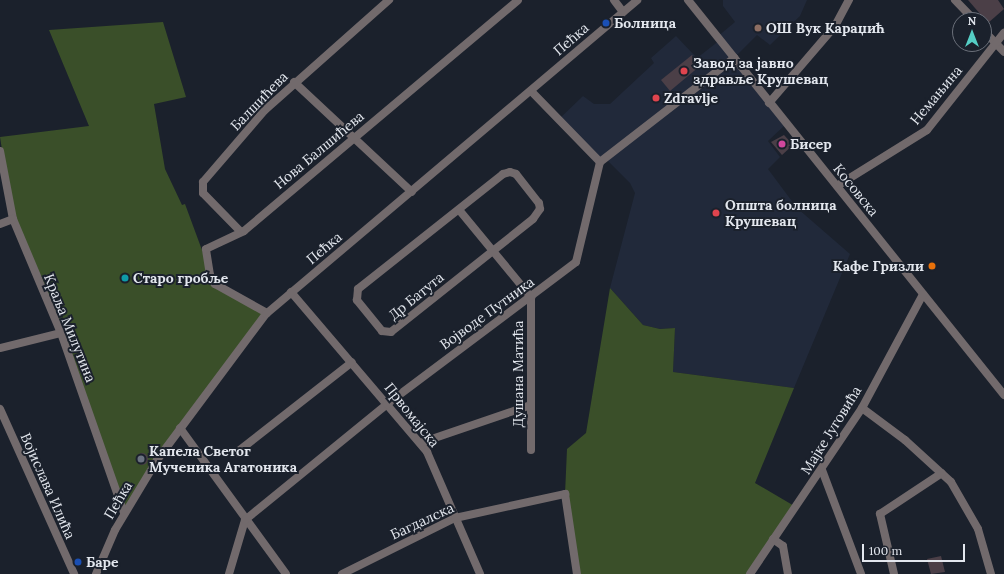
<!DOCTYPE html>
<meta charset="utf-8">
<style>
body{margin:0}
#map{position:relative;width:1004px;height:574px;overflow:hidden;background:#1b212c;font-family:Lora,serif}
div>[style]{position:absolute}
.built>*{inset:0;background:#21293a}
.green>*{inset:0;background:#3a4f29}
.building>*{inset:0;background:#4b3f47}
.round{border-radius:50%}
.minor>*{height:8px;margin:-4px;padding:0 4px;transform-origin:4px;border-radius:4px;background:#726a6c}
.dots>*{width:11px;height:11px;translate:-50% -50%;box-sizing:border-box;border:2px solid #1b212c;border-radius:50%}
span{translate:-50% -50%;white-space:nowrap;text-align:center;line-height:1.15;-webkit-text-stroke:4px #1b212c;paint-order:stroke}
.poi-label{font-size:14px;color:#e3e7ee;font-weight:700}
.left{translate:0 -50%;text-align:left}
.right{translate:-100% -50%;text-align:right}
.street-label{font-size:14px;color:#e3e7ee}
.north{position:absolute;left:952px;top:12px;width:40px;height:40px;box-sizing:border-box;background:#1b212c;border:1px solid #6b707a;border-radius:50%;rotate:0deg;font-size:11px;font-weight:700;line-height:16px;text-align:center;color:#e3e7ee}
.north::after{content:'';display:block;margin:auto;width:14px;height:18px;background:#55cec5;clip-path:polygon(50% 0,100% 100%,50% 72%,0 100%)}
.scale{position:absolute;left:862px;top:544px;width:103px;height:18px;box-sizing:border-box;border:2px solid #e3e7ee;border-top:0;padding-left:5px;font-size:12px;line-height:14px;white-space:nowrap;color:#e3e7ee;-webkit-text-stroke:3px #1b212c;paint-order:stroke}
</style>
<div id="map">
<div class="built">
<i style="clip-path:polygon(723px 0,807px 0,800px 16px,770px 45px,757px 35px,734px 58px,784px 126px,768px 141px,780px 157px,768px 169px,797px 208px,850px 254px,794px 388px,673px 372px,675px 328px,660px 329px,643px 325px,610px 288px,635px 193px,630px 183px,605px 158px,600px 162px,558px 120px,583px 96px,594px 104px,610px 104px,654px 63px,651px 58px,676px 36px,697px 58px,720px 40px,717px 37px,735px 22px,723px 6px)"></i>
</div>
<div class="green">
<i style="clip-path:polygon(163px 22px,186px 97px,154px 104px,165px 169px,182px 205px,185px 204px,216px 288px,266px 314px,124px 513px,61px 333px,13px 219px,0 137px,89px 126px,49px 30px)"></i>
<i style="clip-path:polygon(610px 288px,643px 325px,660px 329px,675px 328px,673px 372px,794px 388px,755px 483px,796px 507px,750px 574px,577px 574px,565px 494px,567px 449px,586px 433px)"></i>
</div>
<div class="building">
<i style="clip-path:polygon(968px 0,998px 0,1004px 9px,988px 23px)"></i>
<i style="clip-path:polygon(692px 55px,700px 66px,670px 91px,661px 80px)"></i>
<i style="clip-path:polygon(784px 135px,793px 145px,782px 155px,771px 142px)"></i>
<i class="round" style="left:136px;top:453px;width:12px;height:12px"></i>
<i style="clip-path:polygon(941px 556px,945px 572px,931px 574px,927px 559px)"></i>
</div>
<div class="minor">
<i style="left:614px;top:0;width:15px;rotate:53deg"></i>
<i style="left:688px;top:0;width:506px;rotate:51.34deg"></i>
<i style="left:955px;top:0;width:28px;rotate:46deg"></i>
<i style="left:984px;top:31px;width:29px;rotate:46deg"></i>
<i style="left:294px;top:82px;width:161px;rotate:43deg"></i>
<i style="left:531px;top:91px;width:99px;rotate:45.8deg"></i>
<i style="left:769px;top:103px;width:101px;rotate:-49.4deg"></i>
<i style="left:835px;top:26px;width:30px;rotate:-62deg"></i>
<i style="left:0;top:151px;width:69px;rotate:79.2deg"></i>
<i style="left:13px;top:219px;width:124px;rotate:67.2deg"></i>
<i style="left:61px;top:333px;width:191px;rotate:70.7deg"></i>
<i style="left:510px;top:172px;width:6px;rotate:18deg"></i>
<i style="left:516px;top:174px;width:37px;rotate:52deg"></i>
<i style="left:539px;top:203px;width:6px;rotate:81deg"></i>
<i style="left:540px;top:209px;width:12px;rotate:125deg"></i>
<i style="left:533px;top:219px;width:181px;rotate:141.5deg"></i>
<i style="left:391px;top:332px;width:9px;rotate:-174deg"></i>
<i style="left:382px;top:331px;width:40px;rotate:-129deg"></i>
<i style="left:357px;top:300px;width:11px;rotate:-85deg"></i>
<i style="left:358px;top:289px;width:185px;rotate:-38.4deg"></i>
<i style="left:503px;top:174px;width:7px;rotate:-16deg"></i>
<i style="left:837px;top:186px;width:106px;rotate:-31.9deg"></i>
<i style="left:927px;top:130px;width:124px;rotate:-51.6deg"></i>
<i style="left:460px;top:211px;width:112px;rotate:50.5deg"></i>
<i style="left:0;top:224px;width:14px;rotate:-21deg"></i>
<i style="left:241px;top:232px;width:54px;rotate:-134.3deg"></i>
<i style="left:203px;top:193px;width:11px;rotate:-90deg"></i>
<i style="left:203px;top:182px;width:95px;rotate:-49.3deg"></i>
<i style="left:265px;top:110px;width:166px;rotate:-41.6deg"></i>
<i style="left:291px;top:292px;width:210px;rotate:49.6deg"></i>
<i style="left:427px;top:452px;width:133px;rotate:66.5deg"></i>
<i style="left:267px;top:313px;width:60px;rotate:-150.9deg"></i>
<i style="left:215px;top:284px;width:10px;rotate:-119deg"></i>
<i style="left:210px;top:275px;width:26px;rotate:-99deg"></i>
<i style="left:206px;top:249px;width:42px;rotate:-25.3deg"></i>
<i style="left:244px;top:231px;width:358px;rotate:-40.1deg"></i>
<i style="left:0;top:348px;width:63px;rotate:-13.8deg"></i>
<i style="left:862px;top:408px;width:54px;rotate:36.7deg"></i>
<i style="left:905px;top:440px;width:62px;rotate:42.4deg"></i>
<i style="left:951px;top:482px;width:54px;rotate:60.1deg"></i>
<i style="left:978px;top:529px;width:47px;rotate:73.9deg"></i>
<i style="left:0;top:409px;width:181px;rotate:65.8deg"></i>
<i style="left:180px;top:428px;width:180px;rotate:54deg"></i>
<i style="left:420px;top:443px;width:117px;rotate:-18.9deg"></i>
<i style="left:531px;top:450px;width:153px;rotate:-90deg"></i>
<i style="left:236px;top:453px;width:147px;rotate:-38.1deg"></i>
<i style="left:822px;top:470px;width:111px;rotate:69.4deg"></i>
<i style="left:773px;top:539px;width:12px;rotate:35deg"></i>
<i style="left:783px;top:546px;width:28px;rotate:80deg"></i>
<i style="left:96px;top:574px;width:48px;rotate:-66.6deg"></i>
<i style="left:115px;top:530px;width:82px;rotate:-59deg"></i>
<i style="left:157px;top:460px;width:182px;rotate:-53.3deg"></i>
<i style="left:266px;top:314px;width:486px;rotate:-40.2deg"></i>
<i style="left:229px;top:574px;width:56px;rotate:-73.5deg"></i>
<i style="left:245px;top:520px;width:183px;rotate:-39.2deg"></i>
<i style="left:387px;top:404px;width:236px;rotate:-36.9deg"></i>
<i style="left:576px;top:262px;width:103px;rotate:-76.5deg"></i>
<i style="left:600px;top:162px;width:170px;rotate:-37.8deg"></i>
<i style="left:342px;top:574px;width:126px;rotate:-26.4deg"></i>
<i style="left:455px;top:518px;width:113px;rotate:-12.3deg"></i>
<i style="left:565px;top:494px;width:81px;rotate:81.5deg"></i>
<i style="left:750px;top:574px;width:200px;rotate:-56deg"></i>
<i style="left:862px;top:408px;width:129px;rotate:-61.8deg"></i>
<i style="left:894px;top:574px;width:62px;rotate:-103.1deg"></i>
<i style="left:880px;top:514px;width:74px;rotate:-33.5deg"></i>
</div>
<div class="dots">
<i style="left:606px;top:23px;background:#1a4fb4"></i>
<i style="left:758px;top:28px;background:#8d6e63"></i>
<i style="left:684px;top:71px;background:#e0444e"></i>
<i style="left:656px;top:98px;background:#e0444e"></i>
<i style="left:782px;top:144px;background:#d1479c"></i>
<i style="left:716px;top:213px;background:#e0444e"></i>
<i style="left:932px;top:266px;background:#e8710a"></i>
<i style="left:125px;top:278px;background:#0f9aa8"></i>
<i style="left:141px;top:459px;background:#6b7280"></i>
<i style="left:78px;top:562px;background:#1a4fb4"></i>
</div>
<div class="poi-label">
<span class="left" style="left:614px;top:23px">Болница</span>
<span class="left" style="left:766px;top:28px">ОШ Вук Караџић</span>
<span class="left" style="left:693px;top:71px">Завод за јавно<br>здравље Крушевац</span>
<span class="left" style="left:664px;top:98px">Zdravlje</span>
<span class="left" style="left:790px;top:144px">Бисер</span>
<span class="left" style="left:725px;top:213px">Општа болница<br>Крушевац</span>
<span class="right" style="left:924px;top:266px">Кафе Гризли</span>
<span class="left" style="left:133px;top:278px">Старо гробље</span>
<span class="left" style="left:149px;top:459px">Капела Светог<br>Мученика Агатоника</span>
<span class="left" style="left:86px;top:562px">Баре</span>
</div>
<div class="street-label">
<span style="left:571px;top:39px;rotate:-41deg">Пећка</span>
<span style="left:936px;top:95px;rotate:-50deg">Немањина</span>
<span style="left:259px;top:101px;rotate:-46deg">Балшићева</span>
<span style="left:319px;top:150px;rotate:-40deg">Нова Балшићева</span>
<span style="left:856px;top:190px;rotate:51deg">Косовска</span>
<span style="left:324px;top:248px;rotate:-40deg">Пећка</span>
<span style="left:416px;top:296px;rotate:-39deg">Др Батута</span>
<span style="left:487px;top:313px;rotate:-36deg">Војводе Путника</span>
<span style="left:70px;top:328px;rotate:68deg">Краља Милутина</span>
<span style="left:518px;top:374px;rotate:-90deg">Душана Матића</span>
<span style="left:412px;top:415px;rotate:51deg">Првомајска</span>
<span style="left:831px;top:430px;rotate:-58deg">Мајке Југовића</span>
<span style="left:48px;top:486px;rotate:66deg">Војислава Илића</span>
<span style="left:118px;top:500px;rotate:-59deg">Пећка</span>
<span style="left:422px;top:521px;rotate:-25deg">Багдалска</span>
</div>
<div class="north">N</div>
<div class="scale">100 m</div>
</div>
